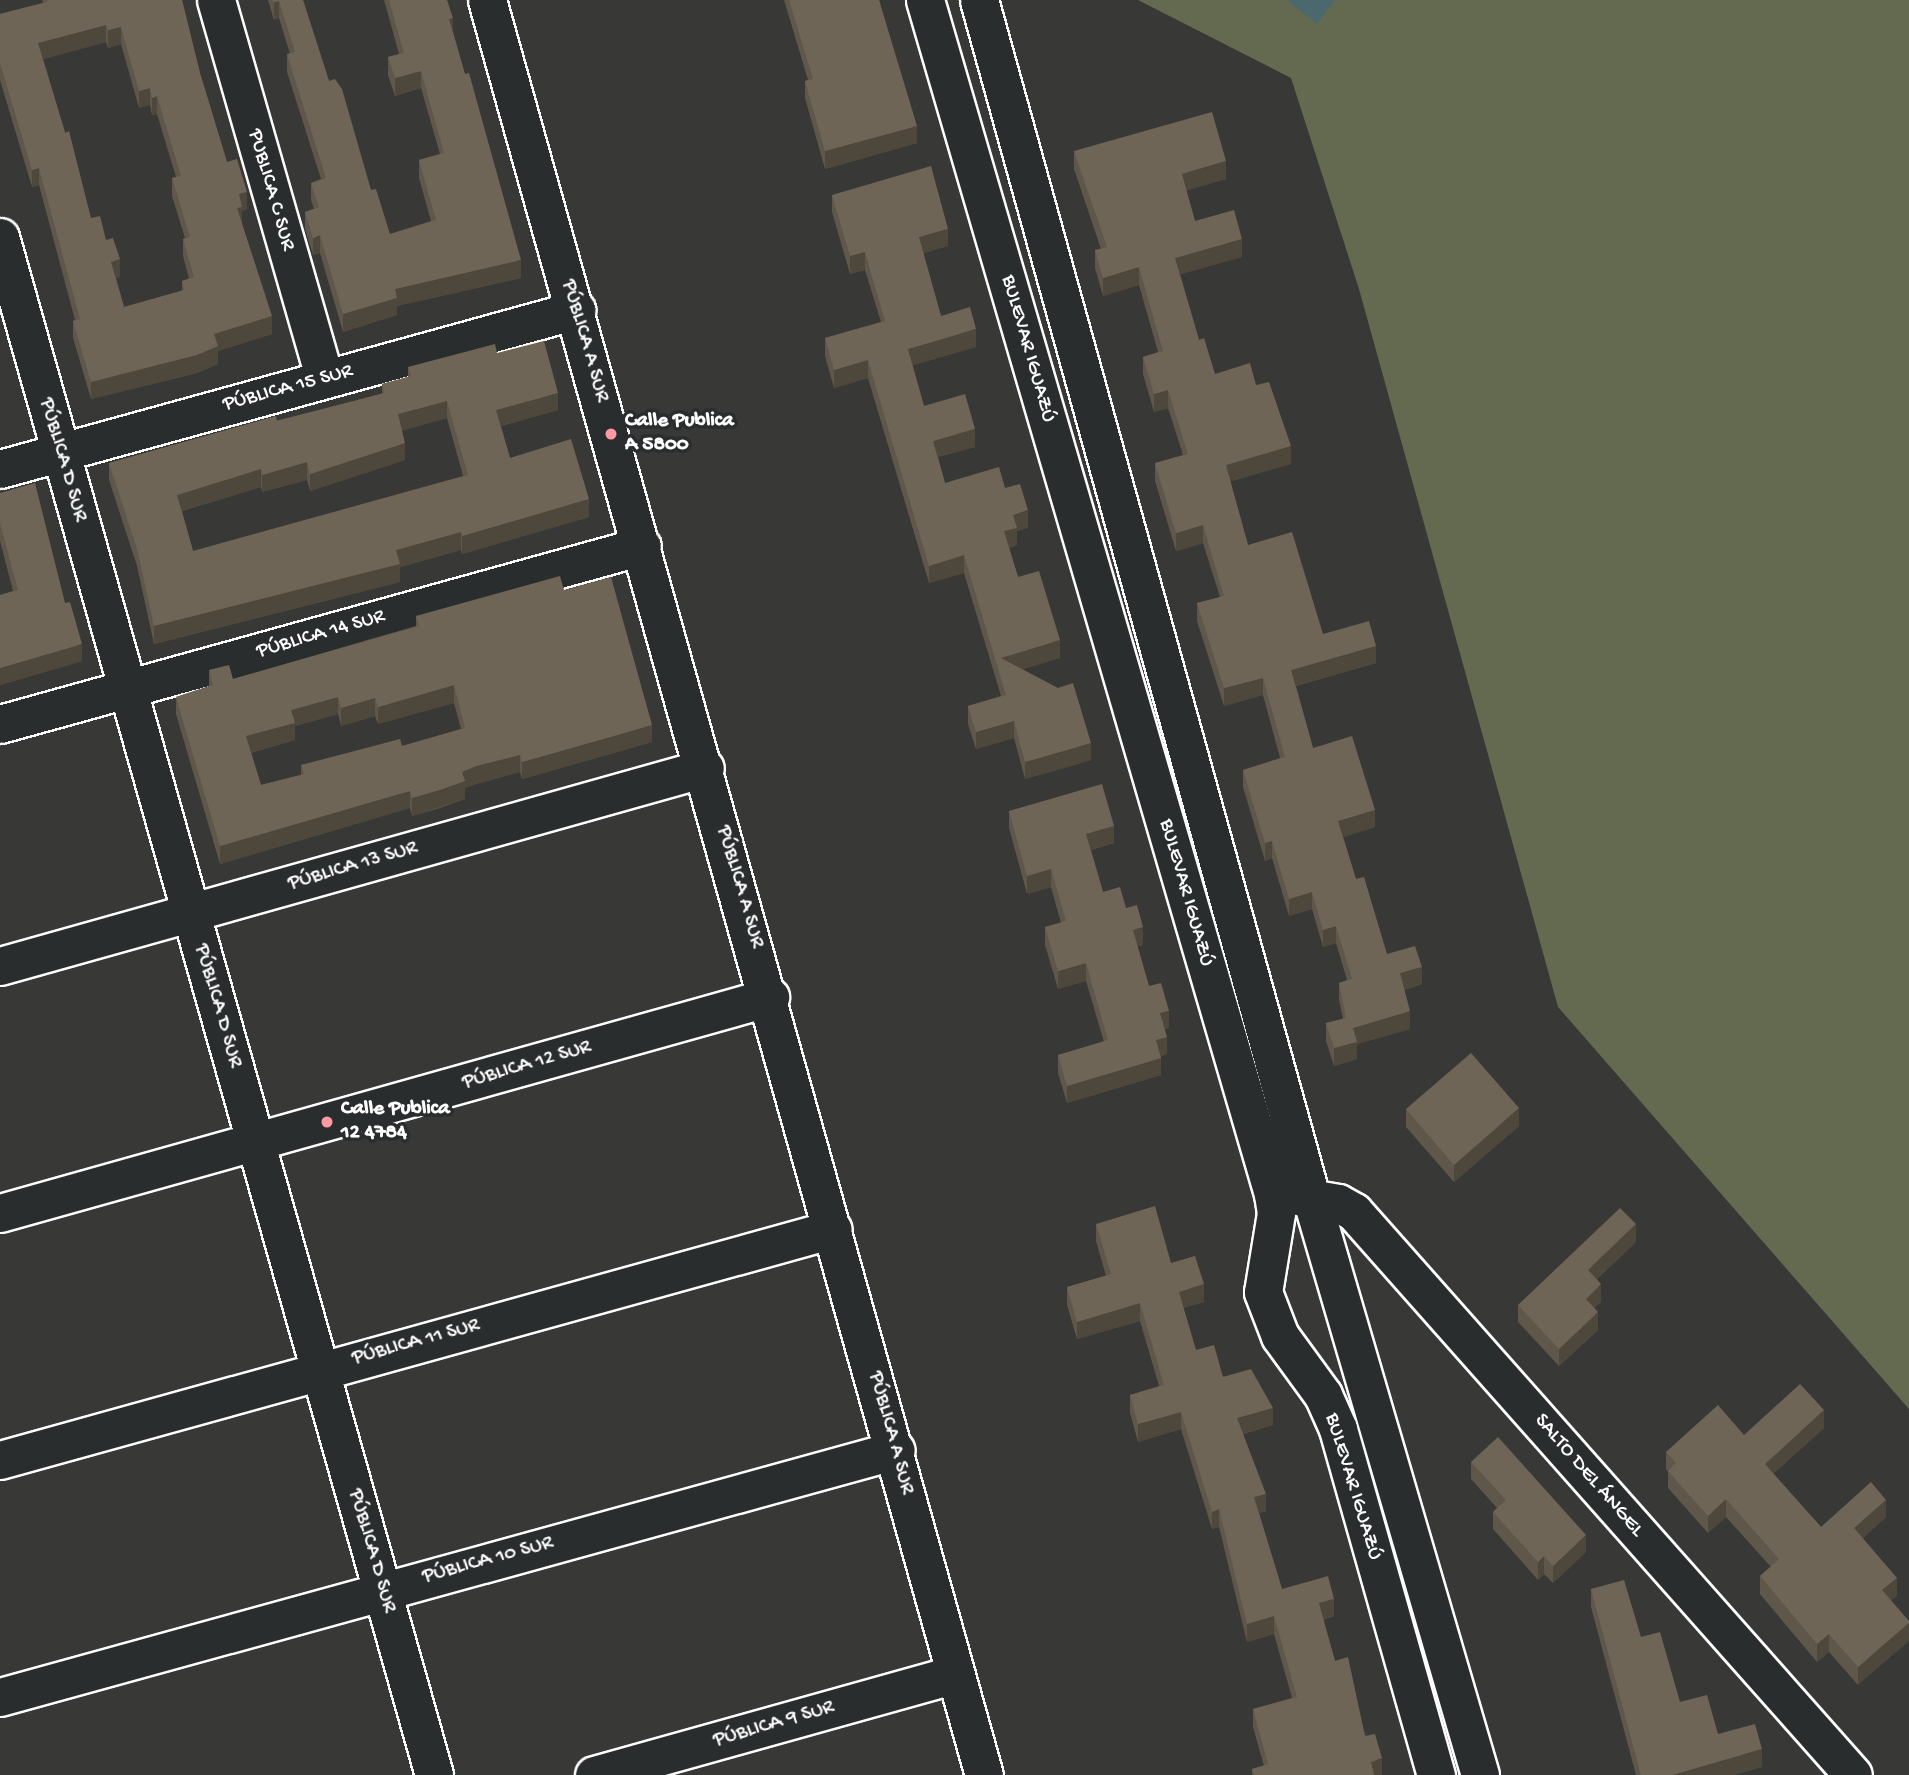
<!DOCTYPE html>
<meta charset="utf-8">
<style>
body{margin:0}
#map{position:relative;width:1909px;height:1775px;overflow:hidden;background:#383836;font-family:"Gochi Hand",sans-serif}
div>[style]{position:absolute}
.green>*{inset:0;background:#646a50}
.water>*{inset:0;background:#4b686f}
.roads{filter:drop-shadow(2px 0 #fff) drop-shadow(-2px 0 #fff) drop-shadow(0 2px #fff) drop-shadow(0 -2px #fff)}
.minor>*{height:37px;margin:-18.5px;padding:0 18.5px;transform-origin:18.5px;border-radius:18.5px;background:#2a2d2e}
.wall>*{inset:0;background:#5f574a}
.shaded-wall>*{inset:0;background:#4e473c}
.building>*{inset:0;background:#6f6556}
.dots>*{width:19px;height:19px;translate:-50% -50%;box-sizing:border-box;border:4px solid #2a2d2e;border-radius:50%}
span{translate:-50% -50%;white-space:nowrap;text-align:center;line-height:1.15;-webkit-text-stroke:7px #2a2d2e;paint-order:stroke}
.street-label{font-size:21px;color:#fff}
.poi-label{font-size:21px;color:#fff;font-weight:700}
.left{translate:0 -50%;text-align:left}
</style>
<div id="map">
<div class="green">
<i style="clip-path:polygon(1138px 0,1909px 0,1909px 1409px,1558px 1007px,1359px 289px,1291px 78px)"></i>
</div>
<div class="water">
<i style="clip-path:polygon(1287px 0,1335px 0,1317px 24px)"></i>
</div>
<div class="roads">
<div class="minor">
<i style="left:216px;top:0;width:394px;rotate:74deg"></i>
<i style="left:487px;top:0;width:1843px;rotate:74.36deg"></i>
<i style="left:925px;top:0;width:1244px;rotate:73.75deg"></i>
<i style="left:1273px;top:1194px;width:19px;rotate:81deg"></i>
<i style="left:1276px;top:1213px;width:80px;rotate:99.3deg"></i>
<i style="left:1263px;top:1292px;width:47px;rotate:68.9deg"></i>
<i style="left:1280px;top:1336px;width:73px;rotate:53.9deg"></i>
<i style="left:1323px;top:1395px;width:37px;rotate:66deg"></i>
<i style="left:1338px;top:1429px;width:360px;rotate:74.2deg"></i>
<i style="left:979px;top:0;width:1242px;rotate:74.5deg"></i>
<i style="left:1311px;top:1197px;width:602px;rotate:73.7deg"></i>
<i style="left:0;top:237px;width:1598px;rotate:74.24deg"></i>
<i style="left:0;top:469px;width:598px;rotate:-15.43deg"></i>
<i style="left:0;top:724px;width:666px;rotate:-15.5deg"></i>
<i style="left:0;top:966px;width:732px;rotate:-15.69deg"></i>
<i style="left:1292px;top:1195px;width:47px;rotate:9.9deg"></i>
<i style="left:1338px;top:1203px;width:18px;rotate:29deg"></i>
<i style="left:1354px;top:1212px;width:752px;rotate:48.45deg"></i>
<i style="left:0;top:1213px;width:800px;rotate:-15.67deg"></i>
<i style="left:0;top:1460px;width:864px;rotate:-15.5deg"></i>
<i style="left:0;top:1697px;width:929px;rotate:-15.41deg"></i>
<i style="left:594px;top:1775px;width:375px;rotate:-15.6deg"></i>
</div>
</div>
<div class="wall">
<i style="clip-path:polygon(evenodd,42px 0,182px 0,200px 73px,227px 162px,247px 209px,242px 211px,242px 224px,272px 334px,218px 351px,218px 364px,197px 373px,91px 399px,73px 338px,73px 321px,75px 320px,39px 185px,32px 187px,0 80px,0 14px,43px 3px,42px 0,106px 42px,108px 48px,121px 44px,139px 108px,150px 105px,152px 115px,157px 114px,176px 177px,172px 178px,172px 196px,185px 238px,183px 239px,183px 256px,189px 279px,182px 281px,182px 291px,124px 307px,116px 278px,120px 277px,106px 240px,91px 218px,43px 59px,106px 42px)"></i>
<i style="clip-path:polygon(268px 0,303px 0,329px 81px,371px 190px,390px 234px,431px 221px,419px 178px,419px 160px,440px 154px,421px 88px,395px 96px,388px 75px,388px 57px,399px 54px,384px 0,447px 0,453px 32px,521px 278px,397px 306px,397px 315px,343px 332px,320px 253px,313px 255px,305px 229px,305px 212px,314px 209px,311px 200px,311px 183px,321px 179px,287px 72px,287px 54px,290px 54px,279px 18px,274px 20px)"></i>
<i style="clip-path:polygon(784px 0,879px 0,917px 143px,825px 169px,805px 98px,805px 81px,808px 80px)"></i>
<i style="clip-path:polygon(1074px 151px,1226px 179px,1186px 190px,1195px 221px,1242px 257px,1180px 274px,1199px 340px,1215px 374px,1256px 385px,1291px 464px,1230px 481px,1248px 545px,1323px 634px,1376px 663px,1296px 686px,1313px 748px,1375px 827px,1343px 837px,1356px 879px,1387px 954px,1422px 984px,1404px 990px,1410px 1029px,1357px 1044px,1357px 1059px,1334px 1066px,1326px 1041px,1326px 1023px,1343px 1019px,1339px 1000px,1339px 983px,1347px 980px,1336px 943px,1323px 947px,1312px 909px,1289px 916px,1272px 858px,1265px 861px,1243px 787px,1243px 770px,1280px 758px,1263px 695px,1224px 706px,1197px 621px,1197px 603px,1220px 597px,1203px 543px,1176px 551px,1155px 481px,1155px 463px,1183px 455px,1168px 408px,1154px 412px,1143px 374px,1143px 357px,1158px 352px,1139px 285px,1103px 296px,1095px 268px,1095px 250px,1101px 249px,1074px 169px)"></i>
<i style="clip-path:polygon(832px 195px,948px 246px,923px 253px,941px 316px,976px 347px,912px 365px,924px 406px,975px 447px,938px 457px,945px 483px,1005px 488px,1028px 528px,1017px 531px,1017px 545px,1009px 548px,1018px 577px,1060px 658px,1022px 669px,1091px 760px,1025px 779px,1014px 738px,976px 749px,968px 724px,968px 706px,1001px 696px,964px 573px,929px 583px,868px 378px,834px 388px,825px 356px,825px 338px,881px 322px,865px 270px,850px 274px,832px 212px)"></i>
<i style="clip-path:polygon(evenodd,497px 353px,558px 410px,501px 426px,510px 458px,589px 517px,462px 554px,461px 550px,400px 567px,400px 582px,154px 644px,137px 566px,109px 480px,109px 463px,382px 394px,382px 384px,408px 377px,408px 367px,497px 353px,447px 418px,463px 476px,193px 551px,182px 511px,261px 487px,262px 492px,307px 480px,310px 491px,405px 460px,402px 430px,447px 418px)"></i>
<i style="clip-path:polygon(0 493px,65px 603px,82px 661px,0 685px,0 595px,13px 591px,0 541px)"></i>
<i style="clip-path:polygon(evenodd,564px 590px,652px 742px,522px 779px,520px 772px,476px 784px,465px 788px,465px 799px,440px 808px,412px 816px,410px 808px,220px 864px,176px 714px,176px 697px,209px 686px,209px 670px,233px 679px,416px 626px,416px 616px,564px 590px,454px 703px,461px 729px,402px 746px,301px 765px,301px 775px,261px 785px,251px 753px,295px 740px,295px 726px,338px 714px,341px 726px,375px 716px,378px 724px,454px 703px)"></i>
<i style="clip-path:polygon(1009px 811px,1114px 843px,1091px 850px,1103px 892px,1126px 908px,1143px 945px,1137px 946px,1149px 986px,1169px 1028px,1165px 1029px,1167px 1054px,1161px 1056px,1161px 1075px,1067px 1103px,1058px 1073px,1058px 1055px,1104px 1042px,1086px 981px,1058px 989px,1045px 945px,1045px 927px,1061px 923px,1051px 887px,1027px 894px,1009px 828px)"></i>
<i style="clip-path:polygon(1406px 1109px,1519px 1126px,1454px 1182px,1406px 1127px)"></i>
<i style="clip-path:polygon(1096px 1224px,1171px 1263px,1204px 1302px,1183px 1308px,1196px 1350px,1273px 1425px,1243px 1434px,1266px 1511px,1259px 1513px,1282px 1589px,1334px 1616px,1323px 1620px,1335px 1661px,1382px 1775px,1252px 1775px,1252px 1769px,1264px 1766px,1253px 1727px,1253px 1709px,1292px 1698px,1274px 1634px,1247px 1642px,1219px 1527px,1212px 1529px,1181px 1429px,1138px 1442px,1130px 1413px,1130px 1395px,1159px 1386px,1140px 1321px,1077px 1339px,1067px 1305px,1067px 1287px,1106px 1276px,1096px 1241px)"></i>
<i style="clip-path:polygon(1636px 1242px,1597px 1279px,1601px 1302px,1594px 1308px,1598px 1330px,1559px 1366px,1518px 1322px,1518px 1305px)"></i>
<i style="clip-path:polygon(1824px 1428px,1773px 1474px,1821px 1527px,1886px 1517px,1863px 1538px,1897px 1596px,1891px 1600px,1858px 1685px,1829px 1652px,1817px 1662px,1760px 1594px,1760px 1576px,1771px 1567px,1726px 1517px,1708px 1533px,1668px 1488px,1668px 1472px,1666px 1469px,1666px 1452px,1744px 1435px)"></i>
<i style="clip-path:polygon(1471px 1462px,1586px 1552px,1553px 1583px,1544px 1574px,1538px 1580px,1493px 1529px,1493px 1512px,1497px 1508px,1471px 1479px)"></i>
<i style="clip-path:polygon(1591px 1589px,1641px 1637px,1680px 1702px,1718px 1734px,1762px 1767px,1733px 1775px,1636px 1775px,1591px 1607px)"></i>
</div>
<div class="shaded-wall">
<i style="clip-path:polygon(279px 1px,279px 18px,274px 20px,274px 2px)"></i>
<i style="clip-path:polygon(453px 18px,453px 36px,449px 19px)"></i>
<i style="clip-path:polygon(106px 25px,106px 42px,38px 61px,38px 43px)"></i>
<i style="clip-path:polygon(121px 27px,121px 44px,108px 48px,108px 30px)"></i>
<i style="clip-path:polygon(421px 71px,421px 88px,395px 96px,395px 78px)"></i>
<i style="clip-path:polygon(150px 88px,150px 105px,139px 108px,139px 91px)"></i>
<i style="clip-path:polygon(157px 96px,157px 114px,152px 115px,152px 98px)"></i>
<i style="clip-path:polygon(917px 126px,917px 143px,825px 169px,825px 151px)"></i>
<i style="clip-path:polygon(1226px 161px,1226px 179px,1182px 192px,1182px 174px)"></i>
<i style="clip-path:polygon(39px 168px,39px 185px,32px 187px,32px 170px)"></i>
<i style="clip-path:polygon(247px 192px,247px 209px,242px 211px,242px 224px,237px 208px,239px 194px)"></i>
<i style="clip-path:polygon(948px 229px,948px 246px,919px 255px,919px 237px)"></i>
<i style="clip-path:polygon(320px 235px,320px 253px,313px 255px,313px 238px)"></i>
<i style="clip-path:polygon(1242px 239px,1242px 257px,1175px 276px,1175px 258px)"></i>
<i style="clip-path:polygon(865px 252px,865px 270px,850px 274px,850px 256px)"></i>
<i style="clip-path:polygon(120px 259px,120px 277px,111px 279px,111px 262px)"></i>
<i style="clip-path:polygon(521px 260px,521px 278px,397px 306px,397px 315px,343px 332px,343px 314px,395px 289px)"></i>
<i style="clip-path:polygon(1139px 267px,1139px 285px,1103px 296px,1103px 278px)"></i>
<i style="clip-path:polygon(272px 316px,272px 334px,218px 351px,218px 364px,197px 373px,91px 399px,91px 382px,214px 334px)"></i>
<i style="clip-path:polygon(976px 329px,976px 347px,908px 367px,908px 349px)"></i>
<i style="clip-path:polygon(868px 360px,868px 378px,834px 388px,834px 370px)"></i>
<i style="clip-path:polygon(1168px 390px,1168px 408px,1154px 412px,1154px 394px)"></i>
<i style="clip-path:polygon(558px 393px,558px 410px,496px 427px,496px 410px)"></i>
<i style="clip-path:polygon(447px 401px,447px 418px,398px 432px,398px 414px)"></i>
<i style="clip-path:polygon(975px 429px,975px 447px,933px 458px,933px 441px)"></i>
<i style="clip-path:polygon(405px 443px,405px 460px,310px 491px,310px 474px)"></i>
<i style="clip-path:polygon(1291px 446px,1291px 464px,1226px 483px,1226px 465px)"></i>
<i style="clip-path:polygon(307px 462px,307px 480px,262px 492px,262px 475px)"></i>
<i style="clip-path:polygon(261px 469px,261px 487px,177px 512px,177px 495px)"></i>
<i style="clip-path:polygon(589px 499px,589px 517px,462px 554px,462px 536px)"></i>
<i style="clip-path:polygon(1028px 510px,1028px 528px,1017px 531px,1017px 545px,1004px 549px,1004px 531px,1013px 515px)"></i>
<i style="clip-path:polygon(1203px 525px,1203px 543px,1176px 551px,1176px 533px)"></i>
<i style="clip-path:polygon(461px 532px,461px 550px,400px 567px,400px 582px,154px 644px,154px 626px,396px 550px)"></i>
<i style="clip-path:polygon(964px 555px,964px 573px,929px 583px,929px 566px)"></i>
<i style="clip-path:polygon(1060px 640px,1060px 658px,1001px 676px,1001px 658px)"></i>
<i style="clip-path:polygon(82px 644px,82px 661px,0 685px,0 668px)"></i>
<i style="clip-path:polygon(1376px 646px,1376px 663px,1291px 687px,1291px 670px)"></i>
<i style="clip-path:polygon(1263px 678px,1263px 695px,1224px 706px,1224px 688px)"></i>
<i style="clip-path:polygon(454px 685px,454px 703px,378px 724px,378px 707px)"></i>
<i style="clip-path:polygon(338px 697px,338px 714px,295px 726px,295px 740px,246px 754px,246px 736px,291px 710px)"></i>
<i style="clip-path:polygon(375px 698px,375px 716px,341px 726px,341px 708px)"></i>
<i style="clip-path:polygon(1014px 721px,1014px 738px,976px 749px,976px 732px)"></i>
<i style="clip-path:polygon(652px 725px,652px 742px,522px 779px,522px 762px)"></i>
<i style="clip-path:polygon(1091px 743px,1091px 760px,1025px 779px,1025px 762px)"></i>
<i style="clip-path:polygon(520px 755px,520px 772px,476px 784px,465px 788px,465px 799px,412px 816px,412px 798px,462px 772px,476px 766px)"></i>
<i style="clip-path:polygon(410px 791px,410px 808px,220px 864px,220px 846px)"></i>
<i style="clip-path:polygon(1375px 810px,1375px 827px,1338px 839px,1338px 821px)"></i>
<i style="clip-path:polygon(1114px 826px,1114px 843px,1086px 851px,1086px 834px)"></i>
<i style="clip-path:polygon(1272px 841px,1272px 858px,1265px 861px,1265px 843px)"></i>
<i style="clip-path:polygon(1051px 869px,1051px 887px,1027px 894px,1027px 876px)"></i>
<i style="clip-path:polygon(1312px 892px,1312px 909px,1289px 916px,1289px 899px)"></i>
<i style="clip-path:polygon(1336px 926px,1336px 943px,1323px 947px,1323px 930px)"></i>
<i style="clip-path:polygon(1143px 927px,1143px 945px,1133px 948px,1133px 930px)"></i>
<i style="clip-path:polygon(1086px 963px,1086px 981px,1058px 989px,1058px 971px)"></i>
<i style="clip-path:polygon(1422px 967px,1422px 984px,1400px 991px,1400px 973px)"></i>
<i style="clip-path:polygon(1169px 1011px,1169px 1028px,1160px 1031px,1160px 1013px)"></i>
<i style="clip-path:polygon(1410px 1011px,1410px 1029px,1357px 1044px,1357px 1059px,1334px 1066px,1334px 1048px,1353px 1028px)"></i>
<i style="clip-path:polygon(1167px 1037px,1167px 1054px,1156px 1058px,1156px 1040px)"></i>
<i style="clip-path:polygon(1161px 1058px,1161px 1075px,1067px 1103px,1067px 1086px)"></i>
<i style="clip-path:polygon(1519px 1108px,1519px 1126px,1454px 1182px,1454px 1165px)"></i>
<i style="clip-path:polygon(1636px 1224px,1636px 1242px,1588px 1287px,1588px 1270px)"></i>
<i style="clip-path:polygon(1204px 1284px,1204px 1302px,1179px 1309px,1179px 1292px)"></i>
<i style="clip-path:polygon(1601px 1284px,1601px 1302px,1586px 1316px,1586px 1299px)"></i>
<i style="clip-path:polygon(1140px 1303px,1140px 1321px,1077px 1339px,1077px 1322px)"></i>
<i style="clip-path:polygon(1598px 1312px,1598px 1330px,1559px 1366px,1559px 1349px)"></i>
<i style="clip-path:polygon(1273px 1408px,1273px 1425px,1237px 1435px,1237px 1418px)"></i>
<i style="clip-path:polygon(1824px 1410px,1824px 1428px,1765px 1481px,1765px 1464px)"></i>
<i style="clip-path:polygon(1181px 1412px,1181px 1429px,1138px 1442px,1138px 1424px)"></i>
<i style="clip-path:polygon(1266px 1494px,1266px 1511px,1254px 1515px,1254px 1497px)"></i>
<i style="clip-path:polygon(1726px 1499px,1726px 1517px,1708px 1533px,1708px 1516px)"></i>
<i style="clip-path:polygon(1886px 1500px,1886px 1517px,1854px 1546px,1854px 1528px)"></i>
<i style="clip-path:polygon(1219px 1509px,1219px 1527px,1212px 1529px,1212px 1512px)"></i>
<i style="clip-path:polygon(1586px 1535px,1586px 1552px,1553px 1583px,1553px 1566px)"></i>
<i style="clip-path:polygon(1544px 1556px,1544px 1574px,1538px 1580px,1538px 1562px)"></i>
<i style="clip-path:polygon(1897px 1578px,1897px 1596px,1882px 1608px,1882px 1590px)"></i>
<i style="clip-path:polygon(1334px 1599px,1334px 1616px,1319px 1621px,1319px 1603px)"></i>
<i style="clip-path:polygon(1274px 1616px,1274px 1634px,1247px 1642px,1247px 1624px)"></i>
<i style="clip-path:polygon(1909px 1623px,1909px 1641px,1858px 1685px,1858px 1667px)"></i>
<i style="clip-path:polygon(1829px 1634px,1829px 1652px,1817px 1662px,1817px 1644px)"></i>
<i style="clip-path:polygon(1762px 1749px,1762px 1767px,1733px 1775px,1672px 1775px)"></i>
<i style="clip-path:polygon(1382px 1758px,1382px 1775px,1371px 1775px,1371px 1762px)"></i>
</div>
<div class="building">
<i style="clip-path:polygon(evenodd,47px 0,182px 0,200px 73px,227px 162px,237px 159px,247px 192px,239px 194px,242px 207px,237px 208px,272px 316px,214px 334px,218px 346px,197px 355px,91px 382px,73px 321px,80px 319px,39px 168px,32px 170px,0 63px,0 14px,47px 2px,47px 0,106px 25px,108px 30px,121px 27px,139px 91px,150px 88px,152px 98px,157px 96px,181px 176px,172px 178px,190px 237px,183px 239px,194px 277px,182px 281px,184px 290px,124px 307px,111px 262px,120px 259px,113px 238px,106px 240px,100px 216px,91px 218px,69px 131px,65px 133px,38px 43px,106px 25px)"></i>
<i style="clip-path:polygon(273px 0,303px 0,329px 81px,335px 79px,342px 89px,371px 190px,376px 189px,390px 234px,436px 220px,419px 160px,444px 153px,421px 71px,395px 78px,388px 57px,404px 53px,389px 0,447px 0,453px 18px,449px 19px,465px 74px,469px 73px,521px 260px,395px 289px,397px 298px,343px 314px,320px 235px,313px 238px,305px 212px,319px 207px,311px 183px,326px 178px,287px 54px,295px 52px,279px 1px,274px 2px)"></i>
<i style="clip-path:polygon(789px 0,879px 0,917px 126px,825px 151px,805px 81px,813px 79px)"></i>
<i style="clip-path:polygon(1212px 112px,1226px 161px,1182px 174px,1195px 221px,1234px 210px,1242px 239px,1175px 258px,1199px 340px,1204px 338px,1215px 374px,1250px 363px,1256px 385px,1269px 382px,1291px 446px,1226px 465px,1248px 545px,1292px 532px,1323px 634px,1369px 621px,1376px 646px,1291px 670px,1313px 748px,1352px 736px,1375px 810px,1338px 821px,1356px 879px,1364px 877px,1387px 954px,1415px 946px,1422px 967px,1400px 973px,1410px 1011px,1353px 1028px,1357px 1042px,1334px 1048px,1326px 1023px,1346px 1018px,1339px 983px,1352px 979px,1336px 926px,1323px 930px,1312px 892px,1289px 899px,1272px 841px,1265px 843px,1243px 770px,1285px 757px,1263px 678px,1224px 688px,1197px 603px,1224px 596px,1203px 525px,1176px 533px,1155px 463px,1188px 454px,1168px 390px,1154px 394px,1143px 357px,1163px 351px,1139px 267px,1103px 278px,1095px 250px,1107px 247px,1074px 151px)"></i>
<i style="clip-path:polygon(931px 166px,948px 229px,919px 237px,941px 316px,970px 307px,976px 329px,908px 349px,924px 406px,965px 394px,975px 429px,933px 441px,945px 483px,999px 467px,1005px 488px,1020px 484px,1028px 510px,1013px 515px,1017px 528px,1004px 531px,1018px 577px,1039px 571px,1060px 640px,1001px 658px,1058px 688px,1073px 683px,1091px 743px,1025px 762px,1014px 721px,976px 732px,968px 706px,1006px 695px,964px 555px,929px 566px,868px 360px,834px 370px,825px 338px,885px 321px,865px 252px,850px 256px,832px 195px)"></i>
<i style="clip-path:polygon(evenodd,544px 341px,558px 393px,496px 410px,510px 458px,571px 439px,589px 499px,462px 536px,461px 532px,396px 550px,400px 564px,154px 626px,137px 549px,109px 463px,276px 416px,277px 421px,384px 393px,382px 384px,411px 376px,408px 367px,495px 344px,497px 353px,544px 341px,447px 401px,468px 475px,193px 551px,177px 495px,261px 469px,262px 475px,307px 462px,310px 474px,405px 443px,398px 414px,447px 401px)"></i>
<i style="clip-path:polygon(35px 483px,65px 603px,70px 602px,82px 644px,0 668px,0 595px,18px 590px,0 523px,0 493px)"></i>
<i style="clip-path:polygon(evenodd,560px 576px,564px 590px,611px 577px,652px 725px,522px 762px,520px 755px,476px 766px,462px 772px,465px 781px,440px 790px,412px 798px,410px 791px,220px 846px,176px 697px,213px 685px,209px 670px,229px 665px,233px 679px,419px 626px,416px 616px,560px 576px,454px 685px,465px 728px,402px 746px,400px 739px,301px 765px,304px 774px,261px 785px,246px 736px,295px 723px,291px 710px,338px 697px,341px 708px,375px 698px,378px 707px,454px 685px)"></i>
<i style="clip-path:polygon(1102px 784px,1114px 826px,1086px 834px,1103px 892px,1120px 887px,1126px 908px,1137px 905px,1143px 927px,1133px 930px,1149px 986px,1161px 983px,1169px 1011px,1160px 1013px,1167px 1037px,1156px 1040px,1161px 1058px,1067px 1086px,1058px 1055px,1108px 1040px,1086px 963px,1058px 971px,1045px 927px,1066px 921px,1051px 869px,1027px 876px,1009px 811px)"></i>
<i style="clip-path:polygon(1471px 1053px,1519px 1108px,1454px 1165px,1406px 1109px)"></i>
<i style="clip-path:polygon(1155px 1206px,1171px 1263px,1195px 1256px,1204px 1284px,1179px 1292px,1196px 1350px,1214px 1345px,1223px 1377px,1251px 1369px,1273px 1408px,1237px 1418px,1266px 1494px,1254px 1497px,1282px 1589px,1328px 1576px,1334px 1599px,1319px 1603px,1335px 1661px,1348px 1657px,1365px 1736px,1375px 1734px,1382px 1758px,1371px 1762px,1374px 1775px,1254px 1775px,1252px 1769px,1268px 1764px,1253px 1709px,1297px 1697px,1274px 1616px,1247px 1624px,1219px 1509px,1212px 1512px,1181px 1412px,1138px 1424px,1130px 1395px,1164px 1385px,1140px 1303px,1077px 1322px,1067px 1287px,1111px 1274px,1096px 1224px)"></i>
<i style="clip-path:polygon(1620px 1208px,1636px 1224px,1588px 1270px,1601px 1284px,1586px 1299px,1598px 1312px,1559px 1349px,1518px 1305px)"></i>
<i style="clip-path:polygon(1800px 1384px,1824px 1410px,1765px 1464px,1821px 1527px,1871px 1482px,1886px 1500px,1854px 1528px,1897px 1578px,1882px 1590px,1909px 1621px,1909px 1623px,1858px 1667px,1829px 1634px,1817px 1644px,1760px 1576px,1779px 1559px,1726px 1499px,1708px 1516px,1668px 1471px,1676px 1463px,1666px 1452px,1718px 1405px,1744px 1435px)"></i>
<i style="clip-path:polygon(1498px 1437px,1586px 1535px,1553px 1566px,1544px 1556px,1538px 1562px,1493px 1512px,1506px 1500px,1471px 1462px)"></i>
<i style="clip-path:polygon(1624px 1580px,1641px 1637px,1660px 1632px,1680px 1702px,1707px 1695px,1718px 1734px,1755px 1724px,1762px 1749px,1672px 1775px,1641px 1775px,1591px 1589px)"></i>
</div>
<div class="dots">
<i style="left:611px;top:434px;background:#ff9aa2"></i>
<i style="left:327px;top:1122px;background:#ff9aa2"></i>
</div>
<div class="street-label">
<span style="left:270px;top:190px;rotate:74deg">PUBLICA C SUR</span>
<span style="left:584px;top:341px;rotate:74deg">PÚBLICA A SUR</span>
<span style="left:1027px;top:349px;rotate:74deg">BULEVAR IGUAZÚ</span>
<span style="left:288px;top:389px;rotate:-15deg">PÚBLICA 15 SUR</span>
<span style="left:62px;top:460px;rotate:74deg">PÚBLICA D SUR</span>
<span style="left:321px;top:635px;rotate:-16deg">PÚBLICA 14 SUR</span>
<span style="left:353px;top:867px;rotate:-16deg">PÚBLICA 13 SUR</span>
<span style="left:739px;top:887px;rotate:74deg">PÚBLICA A SUR</span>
<span style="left:1185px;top:893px;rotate:74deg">BULEVAR IGUAZÚ</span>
<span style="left:217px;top:1006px;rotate:74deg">PÚBLICA D SUR</span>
<span style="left:527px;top:1066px;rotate:-16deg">PÚBLICA 12 SUR</span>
<span style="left:416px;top:1343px;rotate:-15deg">PÚBLICA 11 SUR</span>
<span style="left:890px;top:1433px;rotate:75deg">PÚBLICA A SUR</span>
<span style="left:1588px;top:1476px;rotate:49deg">SALTO DEL ÁNGEL</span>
<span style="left:1352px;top:1487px;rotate:73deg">BULEVAR IGUAZÚ</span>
<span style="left:371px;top:1551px;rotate:74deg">PÚBLICA D SUR</span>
<span style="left:488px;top:1561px;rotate:-15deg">PÚBLICA 10 SUR</span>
<span style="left:774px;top:1725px;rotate:-16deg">PÚBLICA 9 SUR</span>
</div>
<div class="poi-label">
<span class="left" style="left:625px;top:434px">Calle Publica<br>A 5800</span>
<span class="left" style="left:341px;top:1122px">Calle Publica<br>12 4784</span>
</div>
</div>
